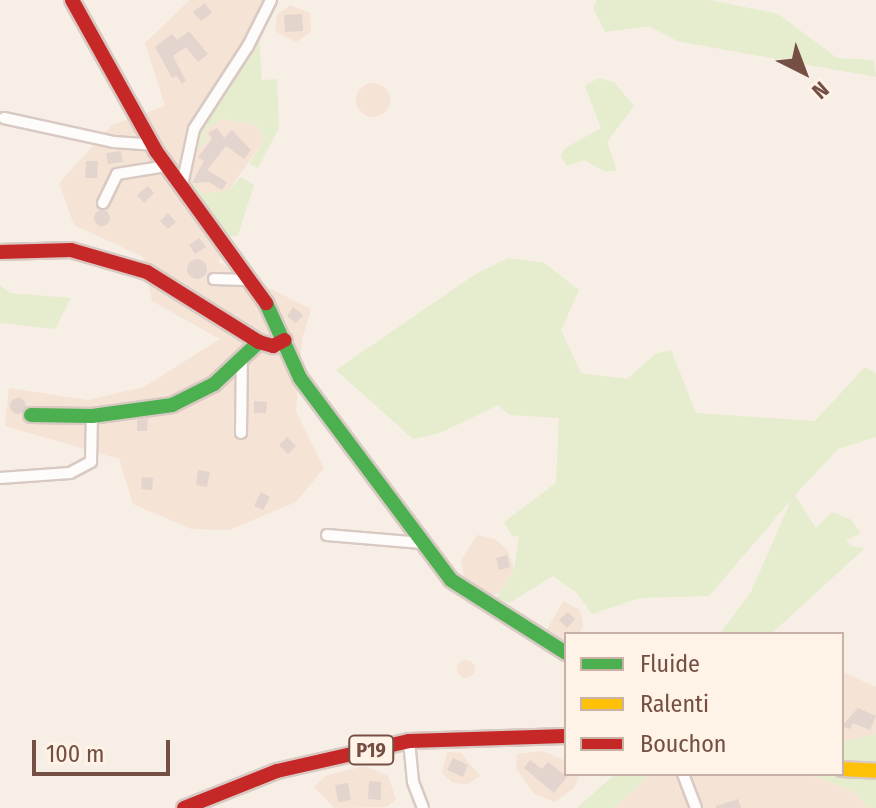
<!DOCTYPE html>
<style>
body{margin:0}
#map{position:relative;width:876px;height:808px;overflow:hidden;background:#f7eee5;font-family:"Fira Sans Condensed",sans-serif}
div>[style]{position:absolute}
.residential>*{inset:0;background:#f5e3d5}
.round{border-radius:50%}
.green>*{inset:0;background:#e5edce}
.building>*{inset:0;background:#e3d4cd}
.roads{filter:drop-shadow(2px 0 #d8cac3) drop-shadow(-2px 0 #d8cac3) drop-shadow(0 2px #d8cac3) drop-shadow(0 -2px #d8cac3)}
.street>*{height:10px;margin:-5px;padding:0 5px;transform-origin:5px;border-radius:5px;background:#fefcfb}
.fast>*{height:14px;margin:-7px;padding:0 7px;transform-origin:7px;border-radius:7px;background:#4caf50}
.slow>*{height:14px;margin:-7px;padding:0 7px;transform-origin:7px;border-radius:7px;background:#ffc107}
.jam>*{height:14px;margin:-7px;padding:0 7px;transform-origin:7px;border-radius:7px;background:#c62828}
span{translate:-50% -50%;white-space:nowrap;text-align:center;line-height:1.15;-webkit-text-stroke:6px #fff2e6;paint-order:stroke}
.shield-label span{padding:2px 6px;background:#fff2e6;border:2px solid;border-radius:6px;-webkit-text-stroke-width:0}
.shield-label{font-size:20px;color:#764f44;font-weight:700}
.legend{position:absolute;left:564px;top:632px;width:280px;height:144px;box-sizing:border-box;background:#fff2e6;border:2px solid #c8b1a5;margin:0;padding:10px 14px;list-style:none;font-size:24px;color:#764f44}
.legend li{display:flex;align-items:center;gap:16px;height:40px}
.legend b{width:40px;border:2px solid #c8b1a5}
.north{position:absolute;left:764px;top:32px;width:80px;height:80px;-webkit-text-stroke:6px #fff2e6;paint-order:stroke;rotate:138deg;font-size:22px;font-weight:700;line-height:32px;text-align:center;color:#764f44}
.north::after{content:'';display:block;margin:auto;width:28px;height:36px;background:#764f44;clip-path:polygon(50% 0,100% 100%,50% 72%,0 100%)}
.scale{position:absolute;left:32px;top:740px;width:138px;height:36px;box-sizing:border-box;border:4px solid #764f44;border-top:0;padding-left:10px;font-size:24px;line-height:28px;white-space:nowrap;color:#764f44;-webkit-text-stroke:6px #fff2e6;paint-order:stroke}
</style>
<div id="map">
<div class="residential">
<i style="clip-path:polygon(190px 0,270px 0,182px 172px,226px 238px,219px 263px,311px 309px,302px 339px,296px 411px,324px 468px,296px 502px,229px 530px,191px 529px,133px 504px,119px 459px,5px 426px,9px 388px,88px 400px,144px 387px,220px 339px,152px 301px,143px 257px,74px 225px,59px 183px,112px 125px,165px 106px,145px 43px)"></i>
<i style="clip-path:polygon(290px 5px,310px 13px,311px 32px,296px 42px,275px 31px,277px 15px)"></i>
<i class="round" style="left:356px;top:83px;width:34px;height:34px"></i>
<i style="clip-path:polygon(221px 119px,257px 125px,264px 140px,229px 190px,204px 194px,190px 181px,194px 153px,207px 140px,203px 132px)"></i>
<i style="clip-path:polygon(477px 535px,495px 539px,508px 551px,514px 568px,500px 593px,484px 596px,465px 583px,461px 560px)"></i>
<i style="clip-path:polygon(563px 601px,580px 610px,583px 626px,579px 634px,566px 634px,566px 648px,547px 630px)"></i>
<i class="round" style="left:457px;top:660px;width:18px;height:18px"></i>
<i style="clip-path:polygon(842px 672px,876px 687px,876px 734px,869px 739px,842px 742px)"></i>
<i style="clip-path:polygon(543px 751px,566px 761px,566px 774px,580px 774px,574px 788px,555px 802px,534px 794px,516px 768px,517px 754px)"></i>
<i style="clip-path:polygon(447px 752px,461px 753px,480px 776px,468px 784px,453px 783px,442px 773px)"></i>
<i style="clip-path:polygon(365px 766px,388px 776px,396px 799px,387px 807px,334px 808px,314px 787px,327px 775px)"></i>
<i style="clip-path:polygon(651px 774px,809px 774px,854px 791px,868px 808px,614px 808px)"></i>
</div>
<div class="green">
<i style="clip-path:polygon(597px 0,710px 0,778px 14px,837px 58px,874px 60px,876px 77px,677px 41px,649px 26px,605px 32px,593px 8px)"></i>
<i style="clip-path:polygon(268px 6px,274px 8px,259px 36px,262px 80px,277px 79px,279px 128px,258px 168px,249px 164px,264px 140px,257px 125px,221px 119px,203px 132px,208px 139px,194px 153px,190px 181px,204px 194px,229px 190px,241px 177px,254px 185px,238px 235px,226px 238px,184px 187px,182px 172px,192px 122px)"></i>
<i style="clip-path:polygon(598px 78px,614px 82px,634px 106px,607px 142px,617px 171px,604px 171px,584px 160px,567px 166px,561px 157px,564px 149px,601px 128px,585px 86px)"></i>
<i style="clip-path:polygon(508px 258px,544px 263px,579px 290px,561px 330px,581px 373px,627px 379px,655px 354px,671px 350px,696px 413px,815px 421px,865px 367px,876px 374px,876px 437px,838px 449px,795px 495px,816px 528px,832px 512px,850px 519px,861px 533px,846px 540px,851px 546px,865px 548px,771px 634px,720px 634px,751px 592px,791px 500px,709px 596px,640px 598px,592px 614px,577px 593px,553px 576px,509px 603px,497px 598px,514px 569px,519px 536px,512px 536px,504px 522px,556px 483px,559px 418px,510px 415px,498px 405px,440px 433px,413px 439px,336px 370px,474px 275px)"></i>
<i style="clip-path:polygon(0 285px,10px 293px,71px 298px,55px 329px,0 323px)"></i>
<i style="clip-path:polygon(876px 734px,876px 808px,868px 808px,854px 791px,809px 774px,842px 774px,842px 742px)"></i>
<i style="clip-path:polygon(615px 774px,651px 774px,614px 808px,577px 808px)"></i>
</div>
<div class="building">
<i style="clip-path:polygon(205px 3px,212px 13px,201px 21px,193px 12px)"></i>
<i style="clip-path:polygon(302px 14px,303px 31px,285px 32px,284px 15px)"></i>
<i style="clip-path:polygon(189px 31px,208px 54px,198px 62px,186px 47px,173px 56px,186px 81px,182px 84px,177px 76px,172px 78px,155px 47px,172px 34px,177px 40px)"></i>
<i style="clip-path:polygon(217px 128px,224px 138px,232px 130px,251px 150px,244px 159px,226px 146px,207px 170px,227px 182px,222px 190px,209px 182px,192px 183px,204px 161px,198px 157px,212px 139px,208px 133px)"></i>
<i style="clip-path:polygon(121px 151px,123px 162px,108px 164px,106px 153px)"></i>
<i style="clip-path:polygon(86px 161px,98px 161px,97px 178px,85px 178px)"></i>
<i style="clip-path:polygon(148px 186px,154px 193px,144px 203px,137px 195px)"></i>
<i class="round" style="left:94px;top:210px;width:16px;height:16px"></i>
<i style="clip-path:polygon(168px 213px,176px 222px,168px 229px,160px 221px)"></i>
<i style="clip-path:polygon(199px 238px,206px 247px,195px 254px,189px 245px)"></i>
<i class="round" style="left:187px;top:259px;width:20px;height:20px"></i>
<i style="clip-path:polygon(293px 307px,303px 315px,296px 323px,287px 316px)"></i>
<i class="round" style="left:10px;top:398px;width:16px;height:16px"></i>
<i style="clip-path:polygon(254px 401px,267px 402px,266px 413px,254px 413px)"></i>
<i style="clip-path:polygon(148px 418px,147px 431px,137px 431px,137px 420px)"></i>
<i style="clip-path:polygon(287px 437px,296px 446px,288px 454px,279px 445px)"></i>
<i style="clip-path:polygon(198px 470px,210px 472px,207px 487px,196px 485px)"></i>
<i style="clip-path:polygon(142px 477px,153px 478px,152px 490px,141px 489px)"></i>
<i style="clip-path:polygon(261px 492px,270px 497px,263px 510px,254px 506px)"></i>
<i style="clip-path:polygon(507px 555px,510px 567px,499px 570px,496px 558px)"></i>
<i style="clip-path:polygon(568px 612px,575px 619px,567px 628px,559px 620px)"></i>
<i style="clip-path:polygon(858px 708px,876px 716px,870px 730px,853px 723px,850px 729px,842px 726px)"></i>
<i style="clip-path:polygon(453px 758px,468px 765px,463px 777px,447px 770px)"></i>
<i style="clip-path:polygon(530px 760px,542px 769px,548px 762px,567px 777px,554px 793px,524px 768px)"></i>
<i style="clip-path:polygon(369px 781px,381px 782px,381px 800px,368px 799px)"></i>
<i style="clip-path:polygon(348px 783px,351px 800px,338px 802px,335px 785px)"></i>
<i style="clip-path:polygon(738px 799px,741px 808px,716px 808px,716px 806px)"></i>
</div>
<div class="roads">
<div class="street">
<i style="left:4px;top:118px;width:113px;rotate:12.3deg"></i>
<i style="left:114px;top:142px;width:39px;rotate:4deg"></i>
<i style="left:182px;top:185px;width:57px;rotate:-77.9deg"></i>
<i style="left:194px;top:129px;width:99px;rotate:-57deg"></i>
<i style="left:248px;top:46px;width:51px;rotate:-63.4deg"></i>
<i style="left:103px;top:203px;width:32px;rotate:-64deg"></i>
<i style="left:117px;top:174px;width:51px;rotate:-9.1deg"></i>
<i style="left:214px;top:279px;width:38px;rotate:2deg"></i>
<i style="left:241px;top:433px;width:77px;rotate:-89.3deg"></i>
<i style="left:0;top:478px;width:70px;rotate:-4.1deg"></i>
<i style="left:70px;top:473px;width:24px;rotate:-28deg"></i>
<i style="left:91px;top:462px;width:46px;rotate:-88.8deg"></i>
<i style="left:327px;top:535px;width:95px;rotate:4.8deg"></i>
<i style="left:409px;top:741px;width:41px;rotate:84.4deg"></i>
<i style="left:413px;top:782px;width:28px;rotate:69deg"></i>
<i style="left:683px;top:774px;width:36px;rotate:69deg"></i>
</div>
<div class="fast">
<i style="left:266px;top:303px;width:82px;rotate:65.6deg"></i>
<i style="left:300px;top:378px;width:252px;rotate:53.2deg"></i>
<i style="left:451px;top:580px;width:136px;rotate:32.4deg"></i>
<i style="left:31px;top:415px;width:61px;rotate:0.9deg"></i>
<i style="left:92px;top:416px;width:81px;rotate:-7.8deg"></i>
<i style="left:172px;top:405px;width:47px;rotate:-26.6deg"></i>
<i style="left:214px;top:384px;width:62px;rotate:-43deg"></i>
</div>
<div class="slow">
<i style="left:842px;top:769px;width:34px;rotate:3deg"></i>
</div>
<div class="jam">
<i style="left:72px;top:0;width:173px;rotate:60.9deg"></i>
<i style="left:156px;top:151px;width:188px;rotate:54.1deg"></i>
<i style="left:0;top:252px;width:71px;rotate:-1.6deg"></i>
<i style="left:71px;top:250px;width:79px;rotate:16.1deg"></i>
<i style="left:147px;top:272px;width:132px;rotate:32deg"></i>
<i style="left:259px;top:342px;width:15px;rotate:16deg"></i>
<i style="left:273px;top:346px;width:13px;rotate:-27deg"></i>
<i style="left:184px;top:808px;width:100px;rotate:-21.7deg"></i>
<i style="left:277px;top:771px;width:135px;rotate:-12.8deg"></i>
<i style="left:409px;top:741px;width:157px;rotate:-1.8deg"></i>
</div>
</div>
<div class="shield-label">
<span style="left:371px;top:750px">P19</span>
</div>
<ul class="legend">
<li><b style="height:10px;background:#4caf50"></b>Fluide</li>
<li><b style="height:10px;background:#ffc107"></b>Ralenti</li>
<li><b style="height:10px;background:#c62828"></b>Bouchon</li>
</ul>
<div class="north">N</div>
<div class="scale">100 m</div>
</div>
